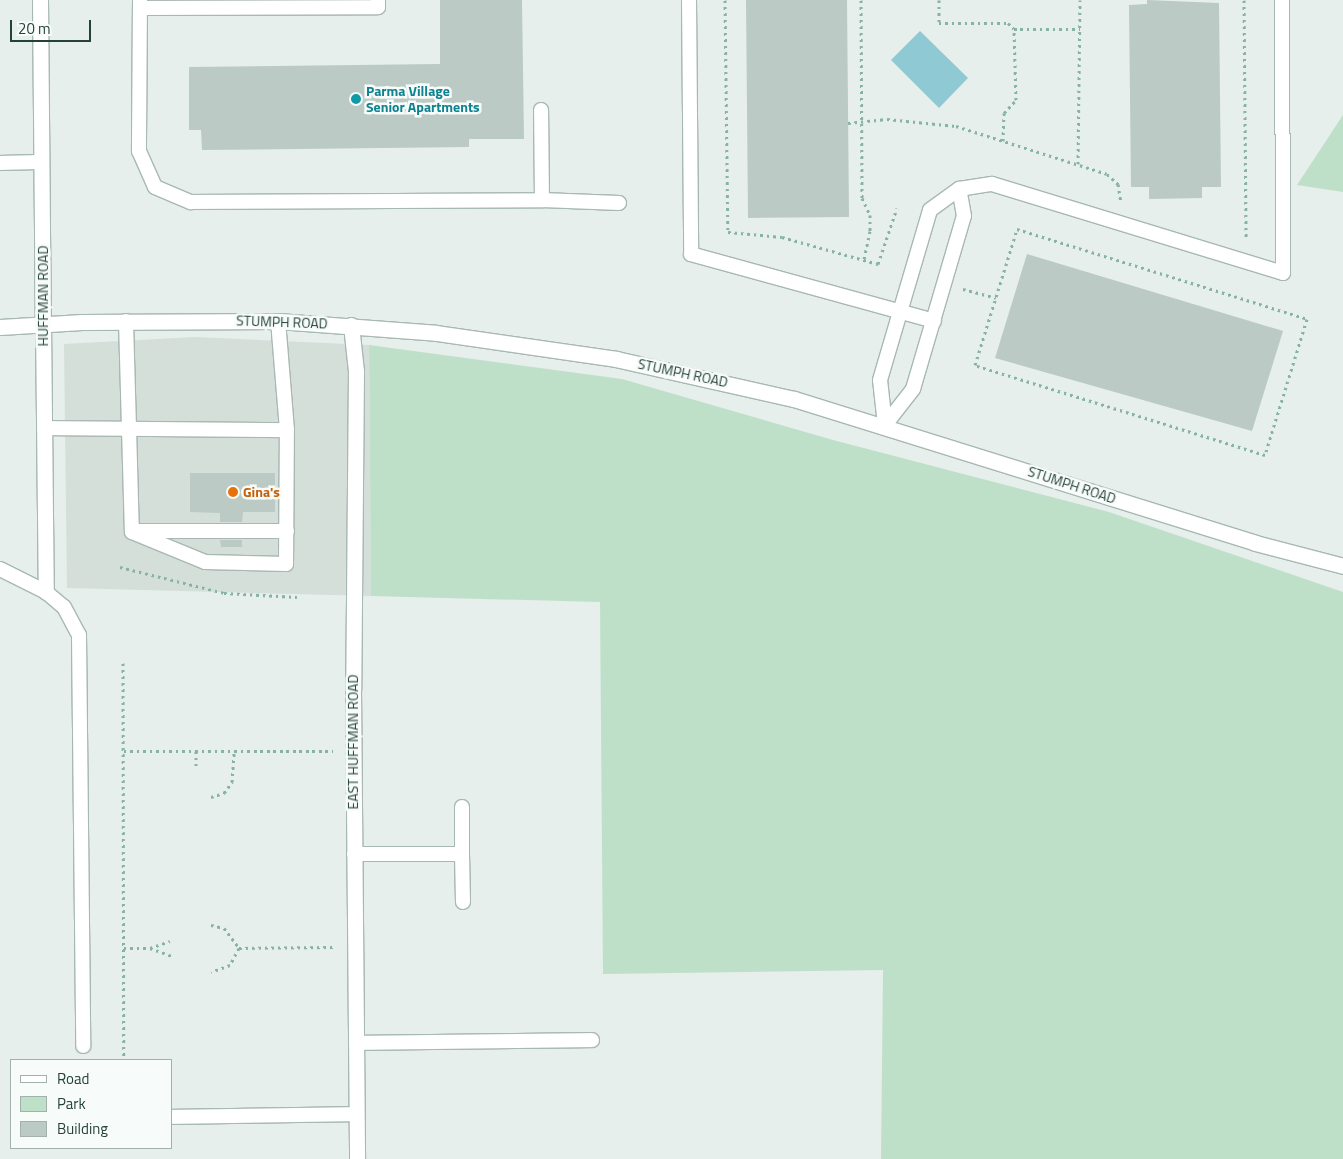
<!DOCTYPE html>
<style>
body{margin:0}
#map{position:relative;width:1343px;height:1159px;overflow:hidden;background:#e6efeb;font-family:"Titillium Web",sans-serif}
div>[style]{position:absolute}
.built>*{inset:0;background:#d4dfda}
.green>*{inset:0;background:#bfe0c8}
.water>*{inset:0;background:#8ec9d4}
.building>*{inset:0;background:#bbcac4}
.path>*{height:3px;margin-top:-1.5px;transform-origin:0;background:repeating-linear-gradient(90deg,#86b3a5 0 2.5px,transparent 0 6.5px)}
.roads{filter:drop-shadow(1px 0 #a8b8b2) drop-shadow(-1px 0 #a8b8b2) drop-shadow(0 1px #a8b8b2) drop-shadow(0 -1px #a8b8b2)}
.lane>*{height:14px;margin:-7px;padding:0 7px;transform-origin:7px;border-radius:7px;background:#fff}
.street>*{height:15px;margin:-7.5px;padding:0 7.5px;transform-origin:7.5px;border-radius:7.5px;background:#fff}
.secondary>*{height:15px;margin:-7.5px;padding:0 7.5px;transform-origin:7.5px;border-radius:7.5px;background:#fff}
.dots>*{width:14px;height:14px;translate:-50% -50%;box-sizing:border-box;border:2px solid #f7fbf9;border-radius:50%}
span{translate:-50% -50%;white-space:nowrap;text-align:center;line-height:1.15;-webkit-text-stroke:5px #f7fbf9;paint-order:stroke}
.culture-label{font-size:14px;color:#0d838f;font-weight:700}
.left{translate:0 -50%;text-align:left}
.street-label{font-size:14px;color:#24423a}
.food-label{font-size:14px;color:#c56008;font-weight:700}
.legend{position:absolute;left:10px;top:1059px;width:162px;height:90px;box-sizing:border-box;background:#f7fbf9;border:1px solid #a3b1ad;margin:0;padding:6px 9px;list-style:none;font-size:15px;color:#24423a}
.legend li{display:flex;align-items:center;gap:10px;height:25px}
.legend b{width:25px;border:1px solid #a3b1ad}
.scale{position:absolute;left:10px;top:20px;width:81px;height:22px;box-sizing:border-box;border:2px solid #24423a;border-top:0;padding-left:6px;font-size:15px;line-height:18px;white-space:nowrap;color:#24423a;-webkit-text-stroke:4px #f7fbf9;paint-order:stroke}
</style>
<div id="map">
<div class="built">
<i style="clip-path:polygon(194px 337px,369px 345px,371px 596px,67px 588px,64px 344px)"></i>
</div>
<div class="green">
<i style="clip-path:polygon(1343px 115px,1343px 192px,1297px 185px)"></i>
<i style="clip-path:polygon(369px 345px,622px 379px,833px 440px,1109px 512px,1343px 592px,1343px 1159px,881px 1159px,883px 970px,603px 974px,600px 602px,371px 596px)"></i>
</div>
<div class="water">
<i style="clip-path:polygon(920px 31px,968px 78px,939px 108px,891px 60px)"></i>
</div>
<div class="building">
<i style="clip-path:polygon(440px 0,522px 0,524px 139px,469px 139px,469px 147px,202px 150px,201px 130px,189px 130px,189px 67px,440px 64px)"></i>
<i style="clip-path:polygon(746px 0,847px 0,849px 217px,748px 218px)"></i>
<i style="clip-path:polygon(1147px 0,1219px 3px,1221px 187px,1202px 187px,1202px 198px,1149px 199px,1149px 187px,1131px 187px,1129px 5px,1147px 4px)"></i>
<i style="clip-path:polygon(1027px 254px,1283px 331px,1252px 431px,995px 358px)"></i>
<i style="clip-path:polygon(190px 473px,275px 473px,275px 512px,243px 512px,242px 522px,220px 522px,220px 513px,190px 512px)"></i>
<i style="clip-path:polygon(220px 540px,242px 540px,242px 547px,221px 547px)"></i>
</div>
<div class="path">
<i style="left:725px;top:0;width:232px;rotate:89.3deg"></i>
<i style="left:728px;top:232px;width:54px;rotate:5.3deg"></i>
<i style="left:782px;top:237px;width:100px;rotate:15.7deg"></i>
<i style="left:878px;top:264px;width:59px;rotate:-71.3deg"></i>
<i style="left:861px;top:0;width:198px;rotate:89.7deg"></i>
<i style="left:862px;top:198px;width:19px;rotate:65deg"></i>
<i style="left:870px;top:215px;width:16px;rotate:90deg"></i>
<i style="left:870px;top:231px;width:30px;rotate:102deg"></i>
<i style="left:939px;top:0;width:23px;rotate:90deg"></i>
<i style="left:939px;top:23px;width:69px"></i>
<i style="left:1008px;top:23px;width:8px;rotate:45deg"></i>
<i style="left:1014px;top:29px;width:66px"></i>
<i style="left:1244px;top:0;width:239px;rotate:89.5deg"></i>
<i style="left:848px;top:123px;width:39px;rotate:-6deg"></i>
<i style="left:887px;top:119px;width:69px;rotate:5.8deg"></i>
<i style="left:956px;top:126px;width:158px;rotate:17.6deg"></i>
<i style="left:1107px;top:174px;width:15px;rotate:42deg"></i>
<i style="left:1118px;top:184px;width:18px;rotate:81deg"></i>
<i style="left:1003px;top:141px;width:28px;rotate:-88deg"></i>
<i style="left:1004px;top:113px;width:18px;rotate:-47deg"></i>
<i style="left:1016px;top:100px;width:71px;rotate:-91.6deg"></i>
<i style="left:1078px;top:164px;width:164px;rotate:-89.3deg"></i>
<i style="left:1017px;top:229px;width:304px;rotate:17.2deg"></i>
<i style="left:1307px;top:319px;width:142px;rotate:107.2deg"></i>
<i style="left:1265px;top:455px;width:304px;rotate:-162.8deg"></i>
<i style="left:975px;top:365px;width:142px;rotate:-72.8deg"></i>
<i style="left:963px;top:289px;width:34px;rotate:15deg"></i>
<i style="left:120px;top:567px;width:107px;rotate:14deg"></i>
<i style="left:224px;top:593px;width:73px;rotate:3.1deg"></i>
<i style="left:123px;top:663px;width:397px;rotate:89.9deg"></i>
<i style="left:124px;top:751px;width:209px"></i>
<i style="left:196px;top:766px;width:15px;rotate:-90deg"></i>
<i style="left:211px;top:797px;width:14px;rotate:-17deg"></i>
<i style="left:224px;top:793px;width:14px;rotate:-54deg"></i>
<i style="left:232px;top:782px;width:31px;rotate:-86deg"></i>
<i style="left:211px;top:925px;width:13px;rotate:13deg"></i>
<i style="left:224px;top:928px;width:25px;rotate:53deg"></i>
<i style="left:239px;top:948px;width:19px;rotate:118deg"></i>
<i style="left:230px;top:965px;width:20px;rotate:160deg"></i>
<i style="left:124px;top:948px;width:26px"></i>
<i style="left:150px;top:948px;width:21px;rotate:-19deg"></i>
<i style="left:150px;top:948px;width:23px;rotate:20deg"></i>
<i style="left:239px;top:948px;width:97px;rotate:-0.6deg"></i>
</div>
<div class="roads">
<div class="lane">
<i style="left:140px;top:0;width:151px;rotate:90.4deg"></i>
<i style="left:139px;top:151px;width:39px;rotate:66deg"></i>
<i style="left:155px;top:187px;width:39px;rotate:23deg"></i>
<i style="left:191px;top:202px;width:351px;rotate:-0.3deg"></i>
<i style="left:542px;top:200px;width:90px;rotate:-90.6deg"></i>
<i style="left:689px;top:0;width:254px;rotate:89.5deg"></i>
<i style="left:691px;top:254px;width:252px;rotate:15.4deg"></i>
<i style="left:140px;top:8px;width:238px;rotate:-0.2deg"></i>
<i style="left:378px;top:7px;width:7px;rotate:-90deg"></i>
<i style="left:0;top:163px;width:42px;rotate:-1.4deg"></i>
<i style="left:542px;top:200px;width:77px;rotate:2.2deg"></i>
<i style="left:126px;top:321px;width:211px;rotate:88.4deg"></i>
<i style="left:132px;top:532px;width:79px;rotate:22.3deg"></i>
<i style="left:205px;top:562px;width:81px;rotate:1.4deg"></i>
<i style="left:286px;top:564px;width:134px;rotate:-89.6deg"></i>
<i style="left:885px;top:425px;width:45px;rotate:-96.3deg"></i>
<i style="left:880px;top:380px;width:177px;rotate:-73.6deg"></i>
<i style="left:930px;top:210px;width:36px;rotate:-36deg"></i>
<i style="left:959px;top:189px;width:33px;rotate:-9deg"></i>
<i style="left:992px;top:184px;width:304px;rotate:17deg"></i>
<i style="left:1283px;top:273px;width:273px;rotate:-90.2deg"></i>
<i style="left:885px;top:425px;width:46px;rotate:-52.1deg"></i>
<i style="left:913px;top:389px;width:180px;rotate:-73.6deg"></i>
<i style="left:964px;top:216px;width:27px;rotate:-100deg"></i>
<i style="left:45px;top:428px;width:242px;rotate:0.5deg"></i>
<i style="left:287px;top:430px;width:109px;rotate:-94.7deg"></i>
<i style="left:138px;top:531px;width:149px"></i>
<i style="left:0;top:569px;width:51px;rotate:26.6deg"></i>
<i style="left:46px;top:592px;width:23px;rotate:40deg"></i>
<i style="left:64px;top:607px;width:32px;rotate:62deg"></i>
<i style="left:79px;top:635px;width:411px;rotate:89.4deg"></i>
<i style="left:354px;top:854px;width:108px"></i>
<i style="left:462px;top:854px;width:47px;rotate:-90deg"></i>
<i style="left:462px;top:854px;width:48px;rotate:88.8deg"></i>
<i style="left:356px;top:1043px;width:236px;rotate:-0.7deg"></i>
<i style="left:173px;top:1117px;width:183px;rotate:-0.9deg"></i>
</div>
<div class="street">
<i style="left:43px;top:323px;width:269px;rotate:89.4deg"></i>
<i style="left:351px;top:325px;width:46px;rotate:83.8deg"></i>
<i style="left:356px;top:371px;width:319px;rotate:90.5deg"></i>
<i style="left:353px;top:690px;width:469px;rotate:89.5deg"></i>
</div>
<div class="secondary">
<i style="left:40px;top:0;width:323px;rotate:89.5deg"></i>
<i style="left:0;top:327px;width:82px;rotate:-3.5deg"></i>
<i style="left:82px;top:322px;width:196px;rotate:-0.3deg"></i>
<i style="left:278px;top:321px;width:158px;rotate:4.3deg"></i>
<i style="left:436px;top:333px;width:182px;rotate:8.2deg"></i>
<i style="left:616px;top:359px;width:182px;rotate:12.7deg"></i>
<i style="left:794px;top:399px;width:483px;rotate:17.3deg"></i>
<i style="left:1255px;top:543px;width:91px;rotate:14.6deg"></i>
</div>
</div>
<div class="dots">
<i style="left:356px;top:99px;background:#0f9aa8"></i>
<i style="left:233px;top:492px;background:#e8710a"></i>
</div>
<div class="culture-label">
<span class="left" style="left:366px;top:99px">Parma Village<br>Senior Apartments</span>
</div>
<div class="street-label">
<span style="left:43px;top:296px;rotate:-90deg">HUFFMAN ROAD</span>
<span style="left:282px;top:322px;rotate:2deg">STUMPH ROAD</span>
<span style="left:683px;top:373px;rotate:12deg">STUMPH ROAD</span>
<span style="left:1072px;top:485px;rotate:18deg">STUMPH ROAD</span>
<span style="left:353px;top:742px;rotate:-90deg">EAST HUFFMAN ROAD</span>
</div>
<div class="food-label">
<span class="left" style="left:243px;top:492px">Gina's</span>
</div>
<ul class="legend">
<li><b style="height:6px;background:#fff"></b>Road</li>
<li><b style="height:14px;background:#bfe0c8"></b>Park</li>
<li><b style="height:14px;background:#bbcac4"></b>Building</li>
</ul>
<div class="scale">20 m</div>
</div>
